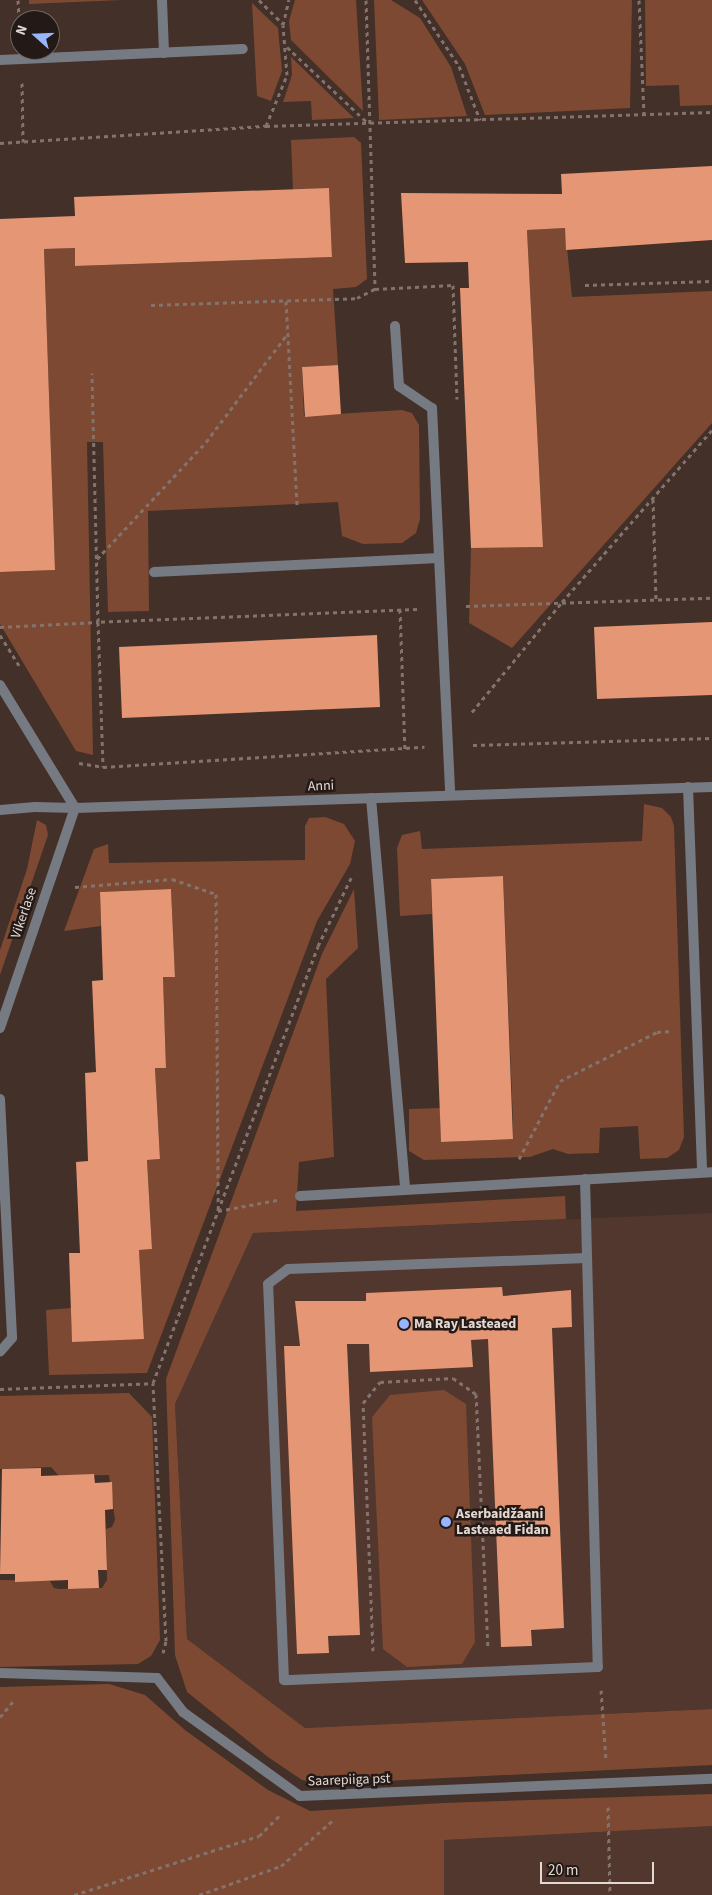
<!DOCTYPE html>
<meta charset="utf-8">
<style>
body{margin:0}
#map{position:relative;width:712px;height:1895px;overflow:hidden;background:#433028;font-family:"Source Sans 3",sans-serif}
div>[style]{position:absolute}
.built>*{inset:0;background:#51372d}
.green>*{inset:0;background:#7d4933}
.building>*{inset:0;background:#e49675}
.path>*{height:3px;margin-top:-1.5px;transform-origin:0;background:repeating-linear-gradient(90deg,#83736c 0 4px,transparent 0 8px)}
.service>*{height:10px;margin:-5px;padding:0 5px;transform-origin:5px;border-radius:5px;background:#767a83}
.pedestrian>*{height:10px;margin:-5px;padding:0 5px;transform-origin:5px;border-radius:5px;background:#767a83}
.minor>*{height:10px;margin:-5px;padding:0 5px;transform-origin:5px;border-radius:5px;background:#767a83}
.dots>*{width:14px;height:14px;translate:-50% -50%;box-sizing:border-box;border:2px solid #231a17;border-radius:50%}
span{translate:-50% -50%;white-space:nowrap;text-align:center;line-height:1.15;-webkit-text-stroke:5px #231a17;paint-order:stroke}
.street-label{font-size:14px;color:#e4d8d2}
.poi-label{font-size:14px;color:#e4d8d2;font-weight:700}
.left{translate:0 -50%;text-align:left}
.north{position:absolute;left:10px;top:10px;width:50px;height:50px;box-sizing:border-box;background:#231a17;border:1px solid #706662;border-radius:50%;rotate:290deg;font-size:14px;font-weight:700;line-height:20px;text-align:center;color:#e4d8d2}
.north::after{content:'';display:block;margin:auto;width:18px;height:22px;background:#98b6fd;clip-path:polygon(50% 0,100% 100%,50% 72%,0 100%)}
.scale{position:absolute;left:540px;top:1862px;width:114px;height:22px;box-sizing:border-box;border:2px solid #e4d8d2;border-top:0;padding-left:6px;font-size:15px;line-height:18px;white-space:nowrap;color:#e4d8d2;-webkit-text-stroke:4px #231a17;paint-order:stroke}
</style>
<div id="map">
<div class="built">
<i style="clip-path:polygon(712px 1213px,712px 1709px,305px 1728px,187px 1639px,175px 1404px,253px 1233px)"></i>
<i style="clip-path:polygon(712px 1826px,712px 1895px,444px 1895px,444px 1840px)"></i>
</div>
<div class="green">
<i style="clip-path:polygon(29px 0,122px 0,29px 4px)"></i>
<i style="clip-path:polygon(295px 0,356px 0,363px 111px,291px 40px,289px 21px)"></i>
<i style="clip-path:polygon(374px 0,391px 0,420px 18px,451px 67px,467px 116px,379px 120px)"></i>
<i style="clip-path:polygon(422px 0,632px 0,630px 108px,485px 115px,465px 64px)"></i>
<i style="clip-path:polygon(645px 0,712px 0,712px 105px,680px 106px,679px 85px,646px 86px)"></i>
<i style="clip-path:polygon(252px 3px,278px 28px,282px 71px,271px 101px,257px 96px)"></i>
<i style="clip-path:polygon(291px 57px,354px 118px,312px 120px,311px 101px,283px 102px,292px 75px)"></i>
<i style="clip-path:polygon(354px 137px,361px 143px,367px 279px,356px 287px,333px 289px,338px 365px,302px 367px,304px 416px,402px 410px,412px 413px,419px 425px,420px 519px,416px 533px,402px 543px,363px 544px,342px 536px,338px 502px,148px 511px,149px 611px,108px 612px,103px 442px,87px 442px,93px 755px,76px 751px,0 624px,0 572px,55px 570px,44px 249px,75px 248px,76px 266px,332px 257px,329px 189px,293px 190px,291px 140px)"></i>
<i style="clip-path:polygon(565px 228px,572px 297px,712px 291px,712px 423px,512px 648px,469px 623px,471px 548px,543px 547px,527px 230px)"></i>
<i style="clip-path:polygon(644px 804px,662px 808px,671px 817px,674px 826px,684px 1137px,679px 1150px,667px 1158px,640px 1159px,638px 1126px,600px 1128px,599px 1153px,568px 1154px,553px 1149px,530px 1157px,424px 1160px,409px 1151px,409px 1109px,440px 1108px,441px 1142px,513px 1139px,513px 1121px,503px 876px,431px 879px,432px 914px,400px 916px,397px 848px,402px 835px,420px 831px,422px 849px,642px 841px)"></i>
<i style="clip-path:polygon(325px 817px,344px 824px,355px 841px,350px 864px,317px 921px,147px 1373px,49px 1375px,46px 1310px,71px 1308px,72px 1341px,144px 1338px,139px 1250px,152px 1249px,147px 1160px,160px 1159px,155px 1068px,166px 1067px,163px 977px,175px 977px,171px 889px,100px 892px,101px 926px,64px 931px,94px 849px,108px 844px,109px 863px,305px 860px,305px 826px,309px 818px)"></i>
<i style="clip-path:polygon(37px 820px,46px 825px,48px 835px,0 975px,0 950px,27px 869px)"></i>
<i style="clip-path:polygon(354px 889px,358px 948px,326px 979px,334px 1157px,299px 1162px,296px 1211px,565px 1196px,566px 1219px,253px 1233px,175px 1404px,187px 1639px,305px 1728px,712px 1709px,712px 1765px,323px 1784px,302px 1780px,268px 1757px,187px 1692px,175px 1655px,166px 1379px,322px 954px)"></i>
<i style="clip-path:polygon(444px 1390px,466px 1404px,475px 1642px,462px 1664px,407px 1667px,383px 1649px,372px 1417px,390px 1395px)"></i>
<i style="clip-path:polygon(129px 1393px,152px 1417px,160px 1640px,151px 1656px,138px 1664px,0 1667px,0 1580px,50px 1581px,54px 1588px,59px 1589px,102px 1588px,107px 1580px,106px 1529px,112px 1527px,115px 1520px,109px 1475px,59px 1476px,51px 1467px,0 1469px,0 1396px)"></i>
<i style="clip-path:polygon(109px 1684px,145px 1695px,185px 1730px,268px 1790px,310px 1811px,443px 1803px,712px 1794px,712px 1826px,444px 1840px,444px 1895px,0 1895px,0 1687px)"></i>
</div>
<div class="building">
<i style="clip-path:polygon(712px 166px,712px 240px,566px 250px,565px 228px,527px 230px,543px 547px,471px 548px,460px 288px,469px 288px,468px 262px,405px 263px,401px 193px,562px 194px,561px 174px)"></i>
<i style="clip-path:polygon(329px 188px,332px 257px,75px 266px,75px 248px,44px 249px,55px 570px,0 572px,0 219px,75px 216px,74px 197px)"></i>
<i style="clip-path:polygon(338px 365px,341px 414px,305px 417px,302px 367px)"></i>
<i style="clip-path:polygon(712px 622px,712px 695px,597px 699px,594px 627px)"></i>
<i style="clip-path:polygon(377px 635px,380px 707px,122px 718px,119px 647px)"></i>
<i style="clip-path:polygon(503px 876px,513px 1139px,441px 1142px,431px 879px)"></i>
<i style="clip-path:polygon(171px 889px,175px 977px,163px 977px,166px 1068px,155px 1068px,160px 1159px,147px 1160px,152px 1249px,139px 1250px,144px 1339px,72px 1342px,69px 1253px,80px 1253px,76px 1162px,88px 1161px,85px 1073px,96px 1072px,92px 981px,103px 980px,100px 892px)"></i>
<i style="clip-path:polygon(502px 1287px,503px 1296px,571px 1290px,572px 1327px,552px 1328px,564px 1628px,531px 1630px,532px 1646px,501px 1647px,488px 1339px,471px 1340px,473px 1367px,370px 1372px,369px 1344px,347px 1344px,360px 1635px,328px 1636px,329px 1653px,297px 1654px,284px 1346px,300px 1346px,295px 1301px,366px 1301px,366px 1293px)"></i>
<i style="clip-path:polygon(41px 1468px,41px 1476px,94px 1474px,95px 1483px,112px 1482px,113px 1509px,105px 1510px,107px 1570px,98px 1570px,99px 1588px,68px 1589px,68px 1580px,15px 1582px,15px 1574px,0 1574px,2px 1469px)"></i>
</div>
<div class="path">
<i style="left:18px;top:0;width:34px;rotate:87deg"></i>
<i style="left:259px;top:0;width:34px;rotate:45deg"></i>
<i style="left:366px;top:0;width:289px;rotate:88.2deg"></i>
<i style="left:375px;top:289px;width:78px;rotate:-2.9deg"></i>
<i style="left:453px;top:285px;width:114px;rotate:88deg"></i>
<i style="left:415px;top:0;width:79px;rotate:56.3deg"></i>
<i style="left:459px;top:66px;width:58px;rotate:68.7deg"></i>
<i style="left:639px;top:0;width:114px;rotate:87.5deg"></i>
<i style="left:287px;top:47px;width:111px;rotate:43.2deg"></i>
<i style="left:22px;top:83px;width:59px;rotate:89deg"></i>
<i style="left:266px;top:126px;width:55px;rotate:-67.6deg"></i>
<i style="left:287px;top:75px;width:50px;rotate:-94.6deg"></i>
<i style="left:283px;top:25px;width:26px;rotate:-77deg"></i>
<i style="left:0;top:143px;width:267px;rotate:-3.7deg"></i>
<i style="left:266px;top:126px;width:446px;rotate:-1.8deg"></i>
<i style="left:585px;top:285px;width:127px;rotate:-1.8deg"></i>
<i style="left:286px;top:301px;width:204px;rotate:86.9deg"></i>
<i style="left:151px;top:305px;width:206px;rotate:-1.9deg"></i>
<i style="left:357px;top:298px;width:20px;rotate:-27deg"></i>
<i style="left:653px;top:499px;width:102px;rotate:88.3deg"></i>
<i style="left:97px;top:559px;width:160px;rotate:-47deg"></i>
<i style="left:206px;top:442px;width:136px;rotate:-53deg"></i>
<i style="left:466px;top:606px;width:246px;rotate:-1.9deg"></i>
<i style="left:400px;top:609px;width:140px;rotate:88deg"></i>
<i style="left:417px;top:609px;width:319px;rotate:177.7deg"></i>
<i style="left:98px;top:622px;width:145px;rotate:88deg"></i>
<i style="left:103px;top:767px;width:322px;rotate:-3.6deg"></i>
<i style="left:0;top:627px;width:98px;rotate:-2.9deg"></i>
<i style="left:98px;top:622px;width:249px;rotate:-91.4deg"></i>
<i style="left:0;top:635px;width:36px;rotate:58deg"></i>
<i style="left:472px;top:712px;width:142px;rotate:-50.7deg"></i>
<i style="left:562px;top:602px;width:228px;rotate:-48.9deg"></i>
<i style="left:473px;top:745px;width:239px;rotate:-1.7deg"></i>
<i style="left:79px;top:763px;width:24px;rotate:9deg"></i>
<i style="left:75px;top:887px;width:97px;rotate:-4.7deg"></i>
<i style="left:172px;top:879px;width:46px;rotate:18.8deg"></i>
<i style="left:216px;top:894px;width:317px;rotate:89.6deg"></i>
<i style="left:218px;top:1211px;width:60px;rotate:-10.6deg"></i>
<i style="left:519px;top:1159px;width:88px;rotate:-62.3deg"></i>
<i style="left:560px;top:1081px;width:109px;rotate:-26.8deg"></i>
<i style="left:657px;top:1032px;width:15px;rotate:-4deg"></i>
<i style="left:0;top:1389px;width:153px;rotate:-2.2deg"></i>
<i style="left:373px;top:1651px;width:248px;rotate:-92.3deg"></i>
<i style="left:363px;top:1403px;width:27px;rotate:-51deg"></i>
<i style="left:380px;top:1382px;width:73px;rotate:-3.1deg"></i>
<i style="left:453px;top:1378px;width:28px;rotate:35deg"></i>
<i style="left:476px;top:1394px;width:253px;rotate:87.3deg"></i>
<i style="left:163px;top:1653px;width:12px;rotate:-76deg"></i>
<i style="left:166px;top:1641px;width:258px;rotate:-92.9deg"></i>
<i style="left:153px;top:1383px;width:467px;rotate:-69.3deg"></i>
<i style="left:318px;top:946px;width:76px;rotate:-64.1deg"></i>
<i style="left:601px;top:1690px;width:69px;rotate:85.9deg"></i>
<i style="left:0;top:1717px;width:23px;rotate:-50deg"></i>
<i style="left:608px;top:1807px;width:88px;rotate:88.7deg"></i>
<i style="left:74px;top:1895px;width:194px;rotate:-17.7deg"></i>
<i style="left:259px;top:1836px;width:31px;rotate:-45deg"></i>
<i style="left:199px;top:1895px;width:87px;rotate:-19.5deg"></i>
<i style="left:281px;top:1866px;width:69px;rotate:-41.5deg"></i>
</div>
<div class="service">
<i style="left:162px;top:0;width:53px;rotate:87.8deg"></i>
<i style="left:0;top:60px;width:243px;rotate:-2.6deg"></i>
<i style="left:0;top:810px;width:35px;rotate:-5deg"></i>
<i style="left:35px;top:807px;width:40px;rotate:1.4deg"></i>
<i style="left:0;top:1099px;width:239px;rotate:87.1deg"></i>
<i style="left:12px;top:1338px;width:18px;rotate:131deg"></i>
<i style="left:585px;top:1179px;width:488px;rotate:88.5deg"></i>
<i style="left:598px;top:1667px;width:314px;rotate:177.6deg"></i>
<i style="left:284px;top:1680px;width:396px;rotate:-92.3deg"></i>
<i style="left:268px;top:1284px;width:25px;rotate:-37deg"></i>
<i style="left:288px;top:1269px;width:299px;rotate:-2.1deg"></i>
</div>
<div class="pedestrian">
<i style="left:0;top:1673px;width:157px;rotate:1.8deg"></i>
<i style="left:157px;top:1678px;width:43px;rotate:52.6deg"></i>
<i style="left:183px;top:1712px;width:144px;rotate:35.7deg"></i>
<i style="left:300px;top:1796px;width:412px;rotate:-2.4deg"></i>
</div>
<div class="minor">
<i style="left:395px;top:326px;width:60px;rotate:86.2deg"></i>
<i style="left:399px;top:386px;width:40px;rotate:34deg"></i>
<i style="left:432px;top:408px;width:385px;rotate:87.3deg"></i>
<i style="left:154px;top:572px;width:285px;rotate:-2.8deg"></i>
<i style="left:0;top:685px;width:144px;rotate:58.6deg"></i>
<i style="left:688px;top:787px;width:385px;rotate:87.9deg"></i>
<i style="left:371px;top:798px;width:393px;rotate:85deg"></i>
<i style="left:75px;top:808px;width:637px;rotate:-1.89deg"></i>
<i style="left:0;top:1028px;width:232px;rotate:-71.2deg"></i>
<i style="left:300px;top:1196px;width:413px;rotate:-3.3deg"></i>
</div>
<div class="dots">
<i style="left:404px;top:1324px;background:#98b6fd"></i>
<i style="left:446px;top:1522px;background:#98b6fd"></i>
</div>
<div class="street-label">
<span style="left:321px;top:786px;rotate:-2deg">Anni</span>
<span style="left:24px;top:913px;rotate:-71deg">Vikerlase</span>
<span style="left:349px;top:1780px;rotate:-2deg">Saarepiiga pst</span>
</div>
<div class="poi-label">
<span class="left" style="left:414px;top:1324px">Ma Ray Lasteaed</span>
<span class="left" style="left:456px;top:1522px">Aserbaidžaani<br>Lasteaed Fidan</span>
</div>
<div class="north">N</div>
<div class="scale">20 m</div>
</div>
